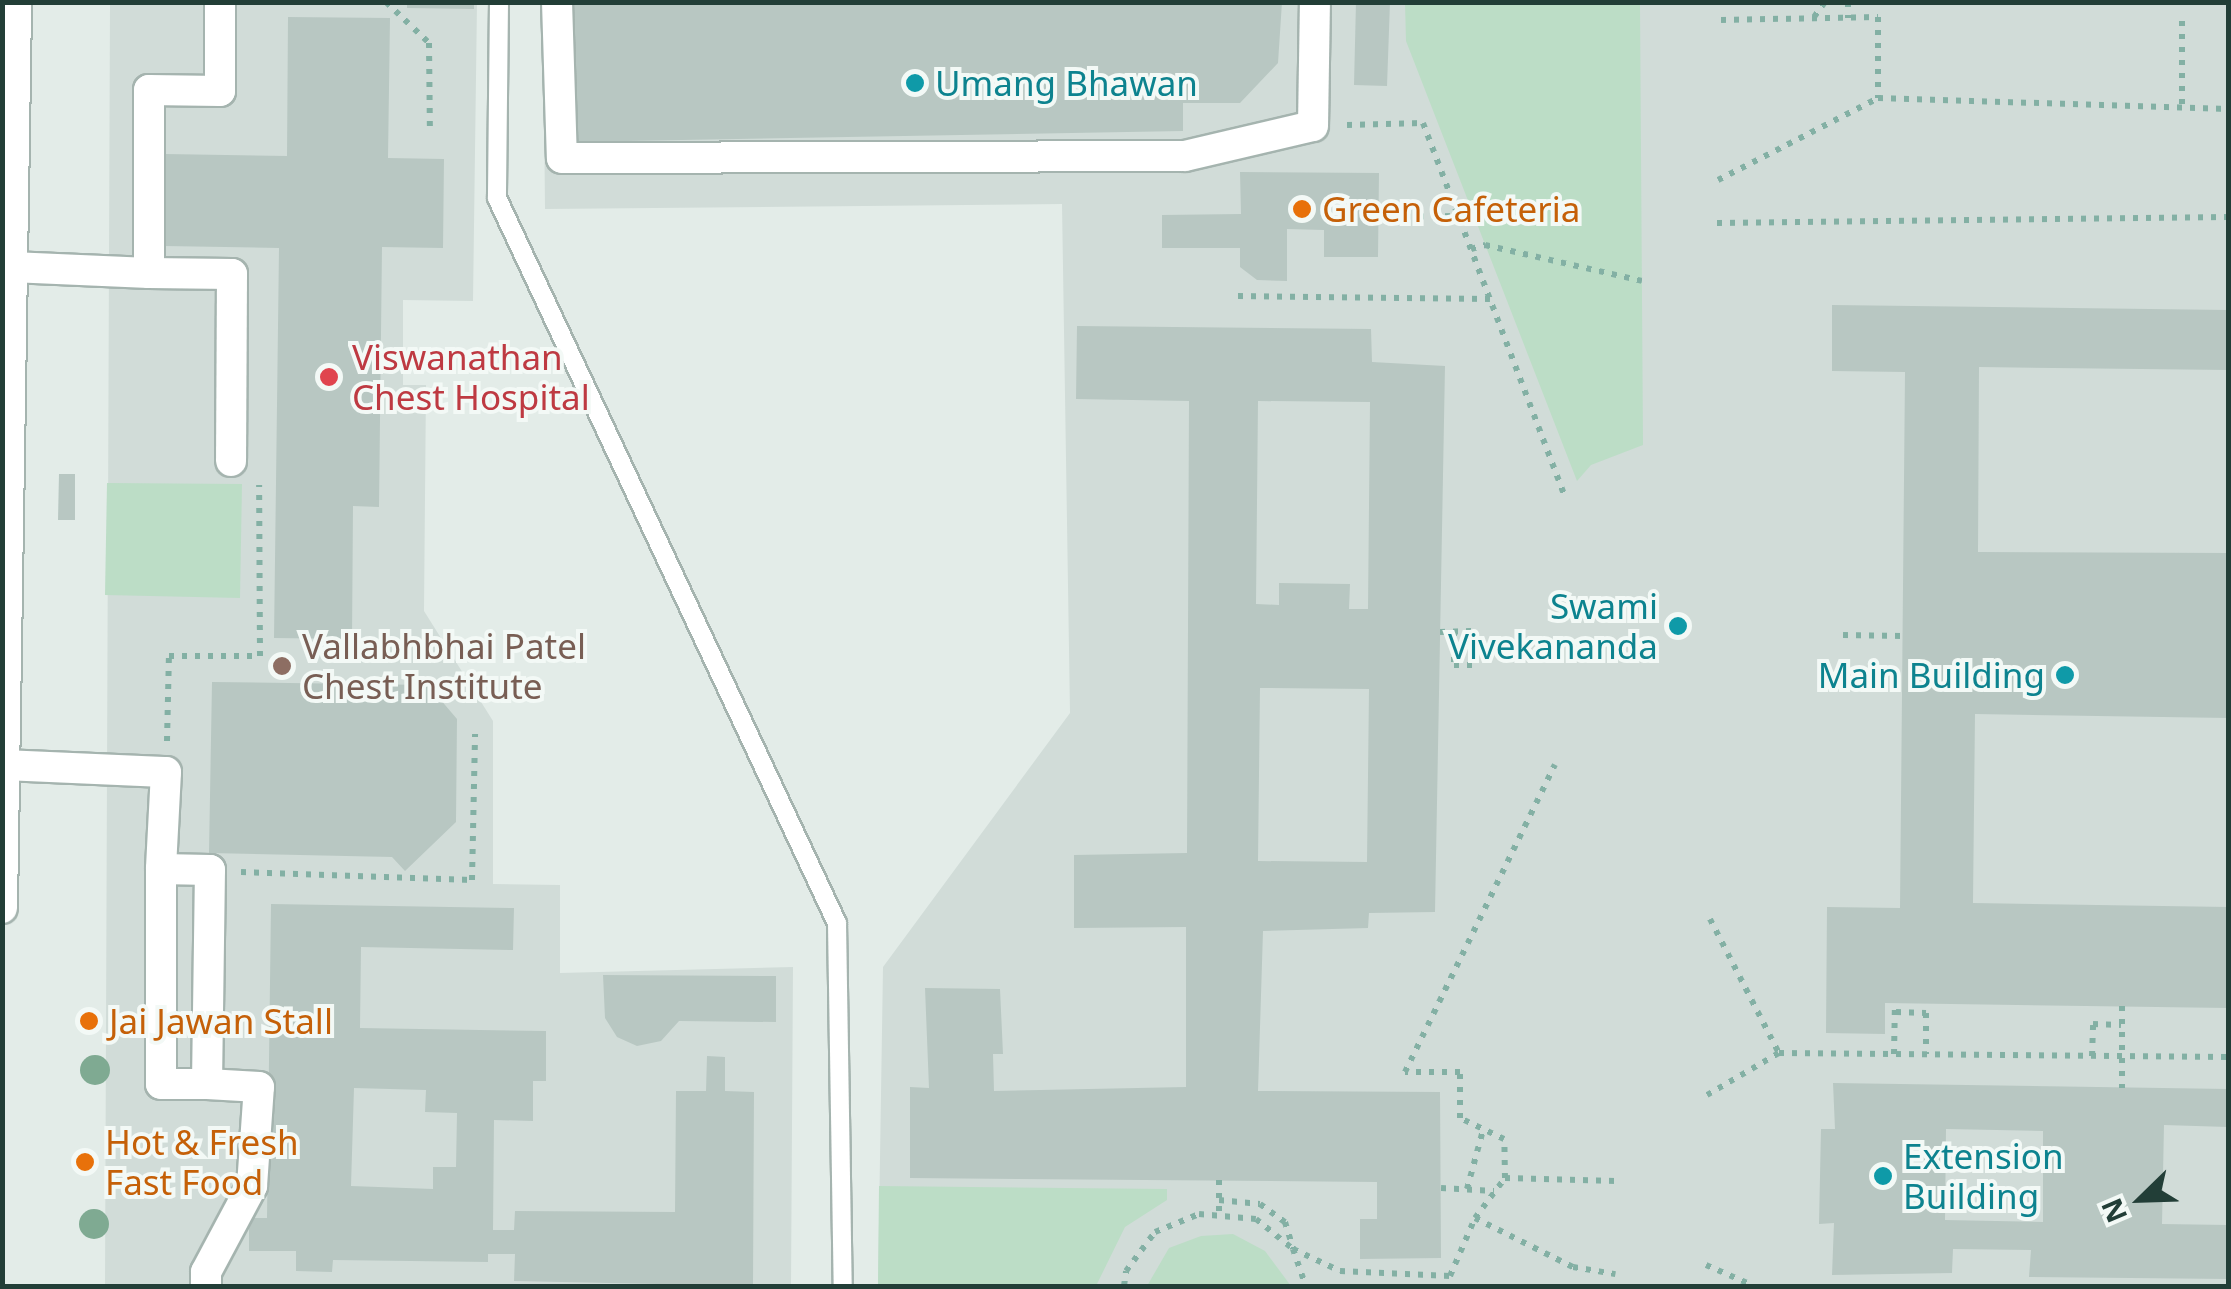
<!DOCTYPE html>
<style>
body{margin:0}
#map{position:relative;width:2231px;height:1289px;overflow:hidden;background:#e3ece8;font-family:"Noto Sans",sans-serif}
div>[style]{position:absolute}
.built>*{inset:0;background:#d1dcd8}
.green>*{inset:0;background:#bcddc6}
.building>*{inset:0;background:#b8c7c2}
.path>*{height:6px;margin-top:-3px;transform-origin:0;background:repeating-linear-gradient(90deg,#83b0a4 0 5px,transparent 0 13px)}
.roads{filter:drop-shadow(2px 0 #a5b4af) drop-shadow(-2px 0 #a5b4af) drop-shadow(0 2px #a5b4af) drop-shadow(0 -2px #a5b4af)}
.lane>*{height:18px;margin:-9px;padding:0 9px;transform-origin:9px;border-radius:9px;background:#fff}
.street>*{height:30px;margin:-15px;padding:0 15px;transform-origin:15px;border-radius:15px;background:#fff}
.secondary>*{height:30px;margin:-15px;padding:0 15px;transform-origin:15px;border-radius:15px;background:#fff}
.trees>*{width:30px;height:30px;margin:-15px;border-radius:50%;background:#7faa92}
.dots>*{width:28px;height:28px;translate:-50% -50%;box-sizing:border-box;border:5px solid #f3f9f6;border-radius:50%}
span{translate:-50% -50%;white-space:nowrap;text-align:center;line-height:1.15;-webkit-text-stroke:8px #f3f9f6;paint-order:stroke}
.culture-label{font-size:35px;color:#0d838f}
.left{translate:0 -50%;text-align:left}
.right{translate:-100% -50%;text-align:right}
.food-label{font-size:35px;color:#c56008}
.health-label{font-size:35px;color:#be3a42}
.education-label{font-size:35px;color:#785e54}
.frame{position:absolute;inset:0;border:5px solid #223e37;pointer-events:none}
.north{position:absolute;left:2091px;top:1149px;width:100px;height:100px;-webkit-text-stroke:8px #f3f9f6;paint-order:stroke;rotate:247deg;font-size:28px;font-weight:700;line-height:40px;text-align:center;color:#223e37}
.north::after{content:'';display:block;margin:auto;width:35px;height:45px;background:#223e37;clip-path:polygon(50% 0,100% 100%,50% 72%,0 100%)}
</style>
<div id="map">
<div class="built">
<i style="clip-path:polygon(110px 3px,477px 3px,473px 301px,403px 300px,403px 385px,426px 385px,424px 611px,493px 721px,493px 884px,560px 885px,560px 973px,793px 967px,791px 1286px,105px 1286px)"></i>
<i style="clip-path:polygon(543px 3px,2228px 3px,2228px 1286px,878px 1286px,883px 967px,1070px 713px,1062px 204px,545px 209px)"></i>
</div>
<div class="green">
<i style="clip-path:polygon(1405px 3px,1640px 3px,1643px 445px,1591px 465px,1577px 481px,1406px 41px)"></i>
<i style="clip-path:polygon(107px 483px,242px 484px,240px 598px,105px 595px)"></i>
<i style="clip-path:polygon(879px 1186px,1167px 1189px,1167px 1200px,1125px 1227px,1096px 1286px,878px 1286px)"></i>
<i style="clip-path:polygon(1233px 1234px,1265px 1251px,1291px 1286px,1147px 1286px,1169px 1248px,1201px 1236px)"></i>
</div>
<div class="building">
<i style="clip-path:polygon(407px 2px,474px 2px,474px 9px,407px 8px)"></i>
<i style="clip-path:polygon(568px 2px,1282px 2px,1278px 63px,1240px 103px,1183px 103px,1183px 131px,572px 142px)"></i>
<i style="clip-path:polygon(1356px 2px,1390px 2px,1387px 86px,1354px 85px)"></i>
<i style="clip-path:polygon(288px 17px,390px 18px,388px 158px,444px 159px,443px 248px,382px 247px,379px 507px,353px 506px,352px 639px,274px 638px,279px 248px,164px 246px,165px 154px,287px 156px)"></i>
<i style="clip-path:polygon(1240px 172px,1379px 173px,1378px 257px,1324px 257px,1324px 230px,1287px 229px,1287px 281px,1257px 280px,1240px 267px,1240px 248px,1162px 248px,1162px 215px,1241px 214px)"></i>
<i style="clip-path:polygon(1832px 305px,2228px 310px,2228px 370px,1979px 367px,1978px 552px,2228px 553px,2228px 718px,1975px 714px,1973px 903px,2228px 907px,2228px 1008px,1885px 1003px,1885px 1034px,1826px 1033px,1827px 907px,1900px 908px,1905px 372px,1832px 371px)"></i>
<i style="clip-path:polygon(evenodd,1077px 326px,1371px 329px,1372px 362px,1445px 366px,1435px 912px,1369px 913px,1368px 928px,1263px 931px,1258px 1091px,1440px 1092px,1441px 1258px,1360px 1259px,1360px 1219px,1377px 1219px,1377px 1182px,910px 1178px,910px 1087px,929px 1088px,925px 988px,1000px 989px,1003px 1054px,993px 1054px,994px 1091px,1186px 1087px,1186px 927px,1074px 928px,1074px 855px,1187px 853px,1189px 401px,1076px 399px,1077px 326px,1258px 401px,1370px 402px,1368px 609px,1349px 609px,1350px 584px,1279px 583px,1279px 605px,1256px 604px,1258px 401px,1077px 326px,1260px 688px,1369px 689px,1367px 862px,1258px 861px,1260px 688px)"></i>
<i style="clip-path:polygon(59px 474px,75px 474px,75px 520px,58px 520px)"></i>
<i style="clip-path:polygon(212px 682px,428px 685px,457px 719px,456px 822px,405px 871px,392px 857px,209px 853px)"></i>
<i style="clip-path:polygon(evenodd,271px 904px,514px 908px,513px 950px,361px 947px,360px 1028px,546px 1031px,546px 1081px,533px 1081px,533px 1121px,494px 1120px,493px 1230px,514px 1230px,515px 1211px,675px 1212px,676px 1091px,706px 1091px,707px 1056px,725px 1057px,725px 1091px,754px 1092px,753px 1286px,514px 1281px,515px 1254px,488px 1254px,488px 1262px,333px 1260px,332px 1272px,296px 1271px,296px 1251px,249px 1251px,249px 1218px,267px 1218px,271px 904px,354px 1088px,426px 1090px,425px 1112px,457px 1113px,456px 1167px,433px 1167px,433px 1189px,351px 1186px,354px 1088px)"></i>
<i style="clip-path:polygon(603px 975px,776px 976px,776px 1022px,679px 1021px,661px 1041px,637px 1046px,617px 1037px,605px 1018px)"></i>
<i style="clip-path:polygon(evenodd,1833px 1083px,2228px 1089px,2228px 1127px,2164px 1125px,2162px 1224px,2228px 1225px,2228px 1279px,2029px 1277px,2031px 1250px,1953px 1249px,1952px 1273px,1832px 1275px,1834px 1223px,1819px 1224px,1821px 1129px,1835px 1129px,1833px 1083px,1946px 1129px,2043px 1131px,2043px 1222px,1945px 1220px,1946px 1129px)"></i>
</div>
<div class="path">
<i style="left:386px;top:2px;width:59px;rotate:43.6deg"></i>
<i style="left:429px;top:43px;width:89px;rotate:89.4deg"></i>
<i style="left:1848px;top:2px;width:16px;rotate:90deg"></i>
<i style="left:1814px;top:17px;width:19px;rotate:-54deg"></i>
<i style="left:1721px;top:20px;width:157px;rotate:-1.1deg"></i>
<i style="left:1878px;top:17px;width:81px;rotate:90deg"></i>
<i style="left:2182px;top:21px;width:84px;rotate:90deg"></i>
<i style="left:1347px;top:125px;width:76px;rotate:-1.5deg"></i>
<i style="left:1423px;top:123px;width:398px;rotate:69.2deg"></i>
<i style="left:1718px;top:180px;width:180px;rotate:-27.1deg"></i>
<i style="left:1878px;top:98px;width:350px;rotate:1.8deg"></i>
<i style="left:1380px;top:217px;width:78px;rotate:-0.7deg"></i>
<i style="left:1717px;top:223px;width:511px;rotate:-0.67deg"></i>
<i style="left:1471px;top:249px;width:15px;rotate:-16deg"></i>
<i style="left:1485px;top:245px;width:161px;rotate:12.9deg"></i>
<i style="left:1238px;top:296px;width:252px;rotate:0.7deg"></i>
<i style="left:1454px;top:631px;width:34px;rotate:90deg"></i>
<i style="left:1454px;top:665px;width:23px"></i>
<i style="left:1440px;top:632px;width:38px;rotate:-2deg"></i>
<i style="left:1843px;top:635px;width:59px;rotate:1deg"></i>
<i style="left:167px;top:741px;width:85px;rotate:-88.7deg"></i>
<i style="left:169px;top:656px;width:91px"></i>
<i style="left:260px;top:656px;width:171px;rotate:-90.3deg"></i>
<i style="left:241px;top:872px;width:231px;rotate:2deg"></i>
<i style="left:472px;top:880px;width:146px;rotate:-88.8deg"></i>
<i style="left:1710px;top:919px;width:151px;rotate:62.8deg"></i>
<i style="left:2122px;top:1006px;width:82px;rotate:90deg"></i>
<i style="left:1896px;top:1012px;width:30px;rotate:2deg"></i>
<i style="left:1926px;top:1013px;width:41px;rotate:90deg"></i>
<i style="left:1894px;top:1054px;width:51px;rotate:-88.9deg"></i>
<i style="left:2092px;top:1056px;width:32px;rotate:-88deg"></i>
<i style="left:2093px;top:1024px;width:28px;rotate:2deg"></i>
<i style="left:1707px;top:1095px;width:83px;rotate:-30.3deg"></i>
<i style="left:1779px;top:1053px;width:449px;rotate:0.5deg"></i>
<i style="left:1505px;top:1178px;width:111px;rotate:1.5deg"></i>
<i style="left:1219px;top:1180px;width:35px;rotate:90deg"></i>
<i style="left:1441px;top:1188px;width:53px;rotate:3.2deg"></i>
<i style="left:1467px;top:1189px;width:61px;rotate:-74.8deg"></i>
<i style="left:1219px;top:1200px;width:41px;rotate:5.6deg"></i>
<i style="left:1260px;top:1204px;width:31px;rotate:36deg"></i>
<i style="left:1285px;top:1222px;width:28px;rotate:73deg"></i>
<i style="left:1293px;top:1249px;width:52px;rotate:25.1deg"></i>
<i style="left:1340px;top:1271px;width:110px;rotate:2.6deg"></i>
<i style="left:1450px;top:1276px;width:63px;rotate:-66.7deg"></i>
<i style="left:1475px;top:1218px;width:110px;rotate:26.6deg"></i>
<i style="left:1573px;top:1267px;width:43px;rotate:9.5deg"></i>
<i style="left:1475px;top:1218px;width:50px;rotate:-53.1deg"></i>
<i style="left:1505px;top:1178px;width:39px;rotate:-91deg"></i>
<i style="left:1504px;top:1139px;width:49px;rotate:-154.5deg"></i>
<i style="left:1460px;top:1118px;width:46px;rotate:-90deg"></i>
<i style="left:1460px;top:1072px;width:55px;rotate:180deg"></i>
<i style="left:1405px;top:1072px;width:342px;rotate:-64deg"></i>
<i style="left:1706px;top:1265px;width:52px;rotate:23.6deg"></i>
<i style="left:1124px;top:1286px;width:15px;rotate:-82deg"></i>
<i style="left:1126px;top:1271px;width:49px;rotate:-53.4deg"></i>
<i style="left:1155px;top:1232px;width:48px;rotate:-22.2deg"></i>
<i style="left:1199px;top:1214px;width:57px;rotate:5deg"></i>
<i style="left:1256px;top:1219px;width:48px;rotate:39deg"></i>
<i style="left:1293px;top:1249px;width:39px;rotate:71deg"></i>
</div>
<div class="roads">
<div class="lane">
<i style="left:499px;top:2px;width:196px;rotate:90.6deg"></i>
<i style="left:497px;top:198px;width:801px;rotate:64.88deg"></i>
<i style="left:837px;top:923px;width:363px;rotate:89.1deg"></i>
</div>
<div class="street">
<i style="left:220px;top:2px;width:89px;rotate:90deg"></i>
<i style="left:220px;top:91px;width:71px;rotate:-179.2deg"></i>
<i style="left:149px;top:90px;width:183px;rotate:90deg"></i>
<i style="left:149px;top:273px;width:83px;rotate:0.7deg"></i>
<i style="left:232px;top:274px;width:187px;rotate:90.3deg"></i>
<i style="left:557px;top:2px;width:156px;rotate:88.2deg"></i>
<i style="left:562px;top:158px;width:623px;rotate:-0.18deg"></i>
<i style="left:1185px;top:156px;width:131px;rotate:-13.2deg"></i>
<i style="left:1313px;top:126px;width:124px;rotate:-89.1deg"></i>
<i style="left:11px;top:267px;width:138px;rotate:2.5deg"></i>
<i style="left:4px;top:765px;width:162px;rotate:2.5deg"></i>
<i style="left:166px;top:772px;width:97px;rotate:93deg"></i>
<i style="left:161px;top:869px;width:215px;rotate:90deg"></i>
<i style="left:161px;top:1084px;width:46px"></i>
<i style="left:207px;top:1084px;width:214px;rotate:-89.2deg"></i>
<i style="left:210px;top:870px;width:49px;rotate:-178.8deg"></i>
<i style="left:206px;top:1286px;width:14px;rotate:-90deg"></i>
<i style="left:206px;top:1272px;width:98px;rotate:-61.9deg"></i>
<i style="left:252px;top:1186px;width:99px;rotate:-86deg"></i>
<i style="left:259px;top:1087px;width:52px;rotate:-176.7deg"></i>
</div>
<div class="secondary">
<i style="left:2px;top:908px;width:906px;rotate:-89.11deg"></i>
</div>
</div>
<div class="trees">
<i style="left:95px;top:1070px"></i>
<i style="left:94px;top:1224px"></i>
</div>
<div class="dots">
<i style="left:915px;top:83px;background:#0f9aa8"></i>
<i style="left:1302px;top:209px;background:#e8710a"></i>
<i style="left:329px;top:377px;background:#e0444e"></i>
<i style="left:1678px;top:626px;background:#0f9aa8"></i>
<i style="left:282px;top:666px;background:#8d6e63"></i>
<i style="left:2065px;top:675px;background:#0f9aa8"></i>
<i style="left:89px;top:1021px;background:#e8710a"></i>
<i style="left:85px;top:1162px;background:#e8710a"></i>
<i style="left:1883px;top:1176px;background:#0f9aa8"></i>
</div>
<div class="culture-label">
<span class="left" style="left:935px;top:83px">Umang Bhawan</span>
<span class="right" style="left:1658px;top:626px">Swami<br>Vivekananda</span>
<span class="right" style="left:2045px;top:675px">Main Building</span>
<span class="left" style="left:1903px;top:1176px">Extension<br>Building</span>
</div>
<div class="food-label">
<span class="left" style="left:1322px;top:209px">Green Cafeteria</span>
<span class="left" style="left:109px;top:1021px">Jai Jawan Stall</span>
<span class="left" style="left:105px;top:1162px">Hot &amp; Fresh<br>Fast Food</span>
</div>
<div class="health-label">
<span class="left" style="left:352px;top:377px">Viswanathan<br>Chest Hospital</span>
</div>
<div class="education-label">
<span class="left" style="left:302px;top:666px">Vallabhbhai Patel<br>Chest Institute</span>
</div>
<div class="frame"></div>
<div class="north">N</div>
</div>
